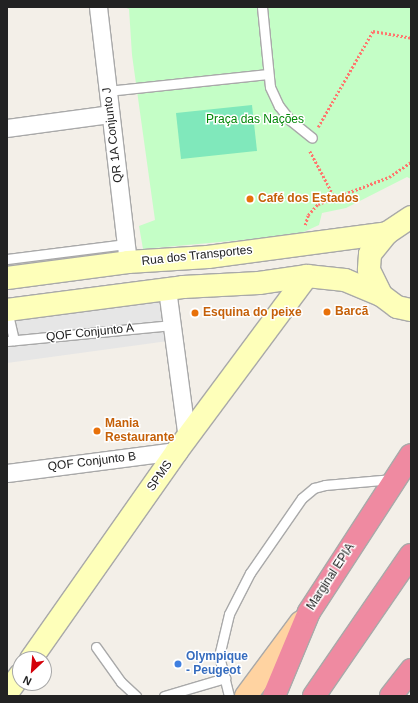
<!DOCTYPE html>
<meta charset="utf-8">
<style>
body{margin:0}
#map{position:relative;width:418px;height:703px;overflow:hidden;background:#f3efe8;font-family:Helvetica,sans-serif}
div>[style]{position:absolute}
.park>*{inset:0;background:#c4fec6}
.pitch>*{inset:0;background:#80e8bb}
.parking>*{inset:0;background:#e6e6e6}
.path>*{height:2.5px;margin-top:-1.25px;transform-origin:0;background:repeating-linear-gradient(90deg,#ff766d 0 2px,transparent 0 4px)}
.roads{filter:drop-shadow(1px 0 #a9a9a9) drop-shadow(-1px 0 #a9a9a9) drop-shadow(0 1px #a9a9a9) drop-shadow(0 -1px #a9a9a9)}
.lane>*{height:9px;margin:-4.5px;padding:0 4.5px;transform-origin:4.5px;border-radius:4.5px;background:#fff}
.street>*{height:17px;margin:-8.5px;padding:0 8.5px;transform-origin:8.5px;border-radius:8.5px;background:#fff}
.secondary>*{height:22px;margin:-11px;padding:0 11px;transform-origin:11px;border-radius:11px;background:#feffba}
.primary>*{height:22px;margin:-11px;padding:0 11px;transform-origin:11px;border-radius:11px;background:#ffd3a1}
.highway>*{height:22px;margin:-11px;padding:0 11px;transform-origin:11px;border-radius:11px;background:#ef8aa1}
.dots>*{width:11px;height:11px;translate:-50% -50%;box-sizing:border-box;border:2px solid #fff;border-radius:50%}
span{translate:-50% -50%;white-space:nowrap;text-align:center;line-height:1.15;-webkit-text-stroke:3px #fff;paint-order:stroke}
.park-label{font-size:12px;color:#038808}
.street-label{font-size:12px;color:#222}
.food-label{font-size:12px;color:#c56008;font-weight:700}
.left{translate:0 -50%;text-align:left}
.shop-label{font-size:12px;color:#366cbe;font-weight:700}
.frame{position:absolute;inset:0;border:8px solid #222;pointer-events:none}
.north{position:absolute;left:12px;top:651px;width:40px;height:40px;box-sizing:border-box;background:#fff;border:1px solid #a7a7a7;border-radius:50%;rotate:206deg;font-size:11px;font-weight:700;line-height:16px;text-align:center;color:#222}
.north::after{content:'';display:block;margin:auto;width:14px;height:18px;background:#d40009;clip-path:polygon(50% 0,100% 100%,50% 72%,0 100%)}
</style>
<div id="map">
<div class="park">
<i style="clip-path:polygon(124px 7px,411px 7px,411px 179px,407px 177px,346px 208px,322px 213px,319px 225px,297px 235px,143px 249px,139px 226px,155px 220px,132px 55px,129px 9px)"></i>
</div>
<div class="pitch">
<i style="clip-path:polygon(252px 105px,257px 151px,181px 159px,176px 113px)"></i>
</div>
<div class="parking">
<i style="clip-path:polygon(162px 297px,168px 341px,7px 363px,7px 319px)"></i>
</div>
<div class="path">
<i style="left:318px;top:127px;width:111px;rotate:-60.2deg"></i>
<i style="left:373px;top:31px;width:39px;rotate:10deg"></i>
<i style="left:310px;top:151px;width:53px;rotate:62deg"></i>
<i style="left:305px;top:225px;width:10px;rotate:-73deg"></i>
<i style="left:308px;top:215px;width:15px;rotate:-48deg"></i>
<i style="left:318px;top:204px;width:76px;rotate:-20.8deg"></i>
<i style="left:389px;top:177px;width:27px;rotate:-34deg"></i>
</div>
<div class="roads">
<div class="lane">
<i style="left:262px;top:7px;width:80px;rotate:84.3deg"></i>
<i style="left:270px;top:87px;width:21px;rotate:65deg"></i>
<i style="left:279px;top:106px;width:18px;rotate:52deg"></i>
<i style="left:290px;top:120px;width:28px;rotate:39deg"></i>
<i style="left:107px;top:91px;width:162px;rotate:-6deg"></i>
<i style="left:7px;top:259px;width:120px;rotate:-7.2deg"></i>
<i style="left:7px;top:310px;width:31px;rotate:77deg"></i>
<i style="left:7px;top:341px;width:166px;rotate:-5.5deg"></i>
<i style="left:96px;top:647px;width:43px;rotate:54.5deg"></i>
<i style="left:121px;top:682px;width:21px;rotate:43deg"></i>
<i style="left:164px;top:696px;width:64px;rotate:-16.4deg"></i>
<i style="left:229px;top:696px;width:41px;rotate:-104deg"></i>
<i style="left:219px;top:656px;width:43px;rotate:-76.6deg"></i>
<i style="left:229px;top:614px;width:46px;rotate:-62.9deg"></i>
<i style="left:250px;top:573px;width:91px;rotate:-55.3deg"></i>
<i style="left:302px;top:498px;width:16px;rotate:-40deg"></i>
<i style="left:314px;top:488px;width:11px;rotate:-15deg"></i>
<i style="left:325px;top:485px;width:68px;rotate:-5deg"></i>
</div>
<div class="street">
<i style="left:98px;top:7px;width:257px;rotate:83.3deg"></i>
<i style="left:7px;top:128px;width:104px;rotate:-7.7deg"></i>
<i style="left:167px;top:289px;width:151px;rotate:82.4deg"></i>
<i style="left:7px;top:473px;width:171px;rotate:-7.4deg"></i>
</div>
<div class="secondary">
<i style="left:411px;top:217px;width:29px;rotate:146deg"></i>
<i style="left:387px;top:233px;width:27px;rotate:129deg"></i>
<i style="left:370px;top:254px;width:16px;rotate:94deg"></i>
<i style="left:369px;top:270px;width:28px;rotate:64deg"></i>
<i style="left:381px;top:295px;width:20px;rotate:37deg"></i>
<i style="left:397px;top:307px;width:14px;rotate:12deg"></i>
<i style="left:7px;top:278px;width:122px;rotate:-7.5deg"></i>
<i style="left:128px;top:262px;width:80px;rotate:-3.6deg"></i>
<i style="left:208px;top:257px;width:181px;rotate:-7.6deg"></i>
<i style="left:7px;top:310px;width:177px;rotate:-7.4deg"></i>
<i style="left:183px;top:287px;width:76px;rotate:-3deg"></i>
<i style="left:259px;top:283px;width:49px;rotate:-8.3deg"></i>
<i style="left:307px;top:276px;width:38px;rotate:6deg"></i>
<i style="left:345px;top:280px;width:39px;rotate:23deg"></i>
<i style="left:31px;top:659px;width:254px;rotate:-54.9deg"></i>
<i style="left:177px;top:451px;width:218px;rotate:-53.4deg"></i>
<i style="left:7px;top:693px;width:22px;rotate:-54deg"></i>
</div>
<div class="primary">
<i style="left:246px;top:696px;width:92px;rotate:-53.4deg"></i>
</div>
<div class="highway">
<i style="left:274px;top:696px;width:91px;rotate:-67.4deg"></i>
<i style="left:309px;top:612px;width:187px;rotate:-57deg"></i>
<i style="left:314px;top:696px;width:171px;rotate:-55.5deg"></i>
<i style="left:391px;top:696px;width:33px;rotate:-52deg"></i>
</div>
</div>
<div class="dots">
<i style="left:250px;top:199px;background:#e8710a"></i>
<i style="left:327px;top:312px;background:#e8710a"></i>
<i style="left:195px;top:313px;background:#e8710a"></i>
<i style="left:97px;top:431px;background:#e8710a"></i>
<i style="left:178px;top:664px;background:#3f7fe0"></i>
</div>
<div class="park-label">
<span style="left:255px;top:120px">Praça das Nações</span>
</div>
<div class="street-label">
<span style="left:113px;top:135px;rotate:-97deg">QR 1A Conjunto J</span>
<span style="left:197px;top:256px;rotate:-6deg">Rua dos Transportes</span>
<span style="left:90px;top:333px;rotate:-6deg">QOF Conjunto A</span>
<span style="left:92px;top:462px;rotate:-7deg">QOF Conjunto B</span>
<span style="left:160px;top:476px;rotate:-55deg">SPMS</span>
<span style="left:331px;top:577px;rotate:-57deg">Marginal EPIA</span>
</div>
<div class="food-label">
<span class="left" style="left:258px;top:199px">Café dos Estados</span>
<span class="left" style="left:335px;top:312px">Barcã</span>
<span class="left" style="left:203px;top:313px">Esquina do peixe</span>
<span class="left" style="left:105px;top:431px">Mania<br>Restaurante</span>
</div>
<div class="shop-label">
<span class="left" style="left:186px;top:664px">Olympique<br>- Peugeot</span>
</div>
<div class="frame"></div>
<div class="north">N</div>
</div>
